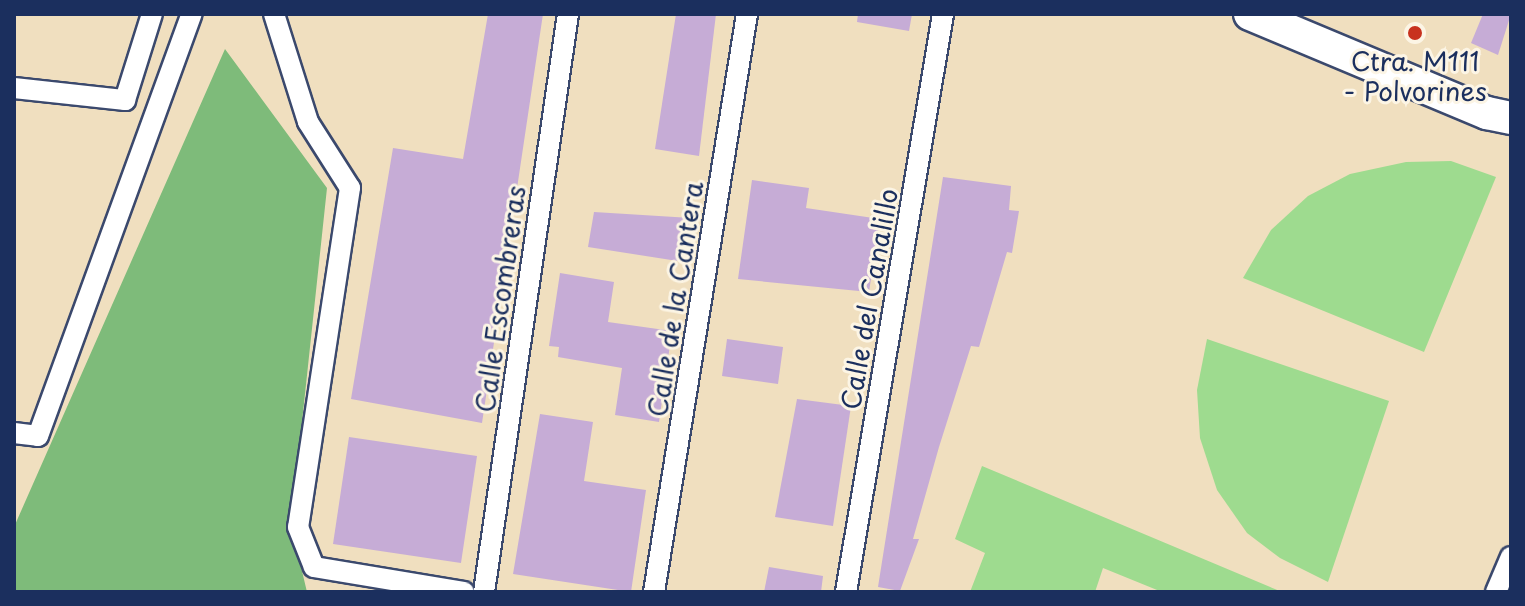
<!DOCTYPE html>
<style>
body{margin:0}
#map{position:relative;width:1525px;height:606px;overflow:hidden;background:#f0dfbf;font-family:"Playpen Sans",sans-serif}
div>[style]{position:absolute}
.green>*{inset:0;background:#9edb8f}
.forest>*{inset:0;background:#7ebb7a}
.building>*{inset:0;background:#c6acd6}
.roads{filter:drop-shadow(2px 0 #3b496d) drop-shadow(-2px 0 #3b496d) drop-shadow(0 2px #3b496d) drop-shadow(0 -2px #3b496d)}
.street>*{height:20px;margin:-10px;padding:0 10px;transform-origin:10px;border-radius:10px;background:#fff}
.primary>*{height:32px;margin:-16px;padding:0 16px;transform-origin:16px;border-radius:16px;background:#fff}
.dots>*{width:22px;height:22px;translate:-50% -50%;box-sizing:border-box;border:4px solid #fcf5e5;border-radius:50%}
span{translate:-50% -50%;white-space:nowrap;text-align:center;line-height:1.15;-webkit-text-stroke:6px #fcf5e5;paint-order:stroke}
.poi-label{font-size:26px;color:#1b2f5e}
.street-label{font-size:26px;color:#1b2f5e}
.frame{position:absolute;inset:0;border:16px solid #1b2f5e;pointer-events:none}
</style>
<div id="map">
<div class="green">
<i style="clip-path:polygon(1451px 161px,1496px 177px,1424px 352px,1243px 278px,1271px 230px,1308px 196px,1350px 174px,1406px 162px)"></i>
<i style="clip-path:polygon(1207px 339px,1389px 401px,1328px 582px,1280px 558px,1247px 533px,1217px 490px,1200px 438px,1197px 390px)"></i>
<i style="clip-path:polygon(982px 466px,1282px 592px,1162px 592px,1103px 568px,1095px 592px,970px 592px,985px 553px,955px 539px)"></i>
</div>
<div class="forest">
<i style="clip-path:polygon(225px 49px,327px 188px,291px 525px,307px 592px,14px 592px,14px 527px)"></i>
</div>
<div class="building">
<i style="clip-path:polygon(488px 14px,543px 14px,482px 423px,351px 399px,393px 148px,463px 159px)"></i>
<i style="clip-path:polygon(676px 14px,716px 14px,699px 156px,655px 149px)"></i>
<i style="clip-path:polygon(858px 14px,912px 14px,909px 31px,857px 22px)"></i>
<i style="clip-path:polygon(1483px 14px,1511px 14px,1498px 55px,1471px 43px)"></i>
<i style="clip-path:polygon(943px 177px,1011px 186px,1009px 210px,1019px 211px,1012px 253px,1007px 252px,979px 347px,971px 346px,939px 447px,913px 539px,919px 539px,900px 591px,878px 587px)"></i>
<i style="clip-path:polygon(752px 180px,809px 188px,806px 208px,880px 219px,869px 292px,738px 279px)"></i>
<i style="clip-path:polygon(594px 212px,691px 218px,684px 262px,588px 247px)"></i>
<i style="clip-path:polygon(560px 273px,614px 282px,608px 322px,672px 331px,659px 422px,615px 415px,622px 368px,558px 357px,559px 347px,549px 346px)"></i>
<i style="clip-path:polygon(727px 339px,783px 347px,778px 384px,722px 376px)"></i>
<i style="clip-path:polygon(797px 399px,851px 406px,833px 526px,775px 517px)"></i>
<i style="clip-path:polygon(540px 414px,593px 422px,584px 481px,646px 490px,631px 592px,513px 574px)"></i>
<i style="clip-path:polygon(349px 437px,477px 456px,461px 563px,333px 544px)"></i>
<i style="clip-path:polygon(769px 567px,823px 576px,821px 592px,764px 592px)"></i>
</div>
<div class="roads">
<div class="street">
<i style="left:274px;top:14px;width:113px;rotate:72.5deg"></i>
<i style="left:308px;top:122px;width:78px;rotate:57.5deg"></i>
<i style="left:350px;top:188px;width:343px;rotate:98.7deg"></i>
<i style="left:298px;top:527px;width:43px;rotate:68.2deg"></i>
<i style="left:314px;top:567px;width:152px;rotate:9.5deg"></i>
<i style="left:14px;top:88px;width:112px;rotate:6.2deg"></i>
<i style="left:125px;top:100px;width:90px;rotate:-72.6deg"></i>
<i style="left:14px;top:433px;width:24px;rotate:7deg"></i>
<i style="left:38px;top:436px;width:449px;rotate:-70deg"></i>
<i style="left:484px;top:592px;width:584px;rotate:-81.73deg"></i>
<i style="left:654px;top:592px;width:585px;rotate:-80.86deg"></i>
<i style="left:846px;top:592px;width:586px;rotate:-80.47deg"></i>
<i style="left:1496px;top:592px;width:38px;rotate:-67deg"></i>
</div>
<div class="primary">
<i style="left:1250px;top:14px;width:257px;rotate:22.7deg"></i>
<i style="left:1487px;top:113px;width:25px;rotate:12deg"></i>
</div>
</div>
<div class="dots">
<i style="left:1415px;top:33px;background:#c8321e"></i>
</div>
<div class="poi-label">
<span style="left:1415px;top:76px">Ctra. M111<br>- Polvorines</span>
</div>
<div class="street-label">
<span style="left:500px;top:299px;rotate:-82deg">Calle Escombreras</span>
<span style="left:675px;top:299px;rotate:-81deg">Calle de la Cantera</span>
<span style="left:869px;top:299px;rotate:-80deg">Calle del Canalillo</span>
</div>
<div class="frame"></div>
</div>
